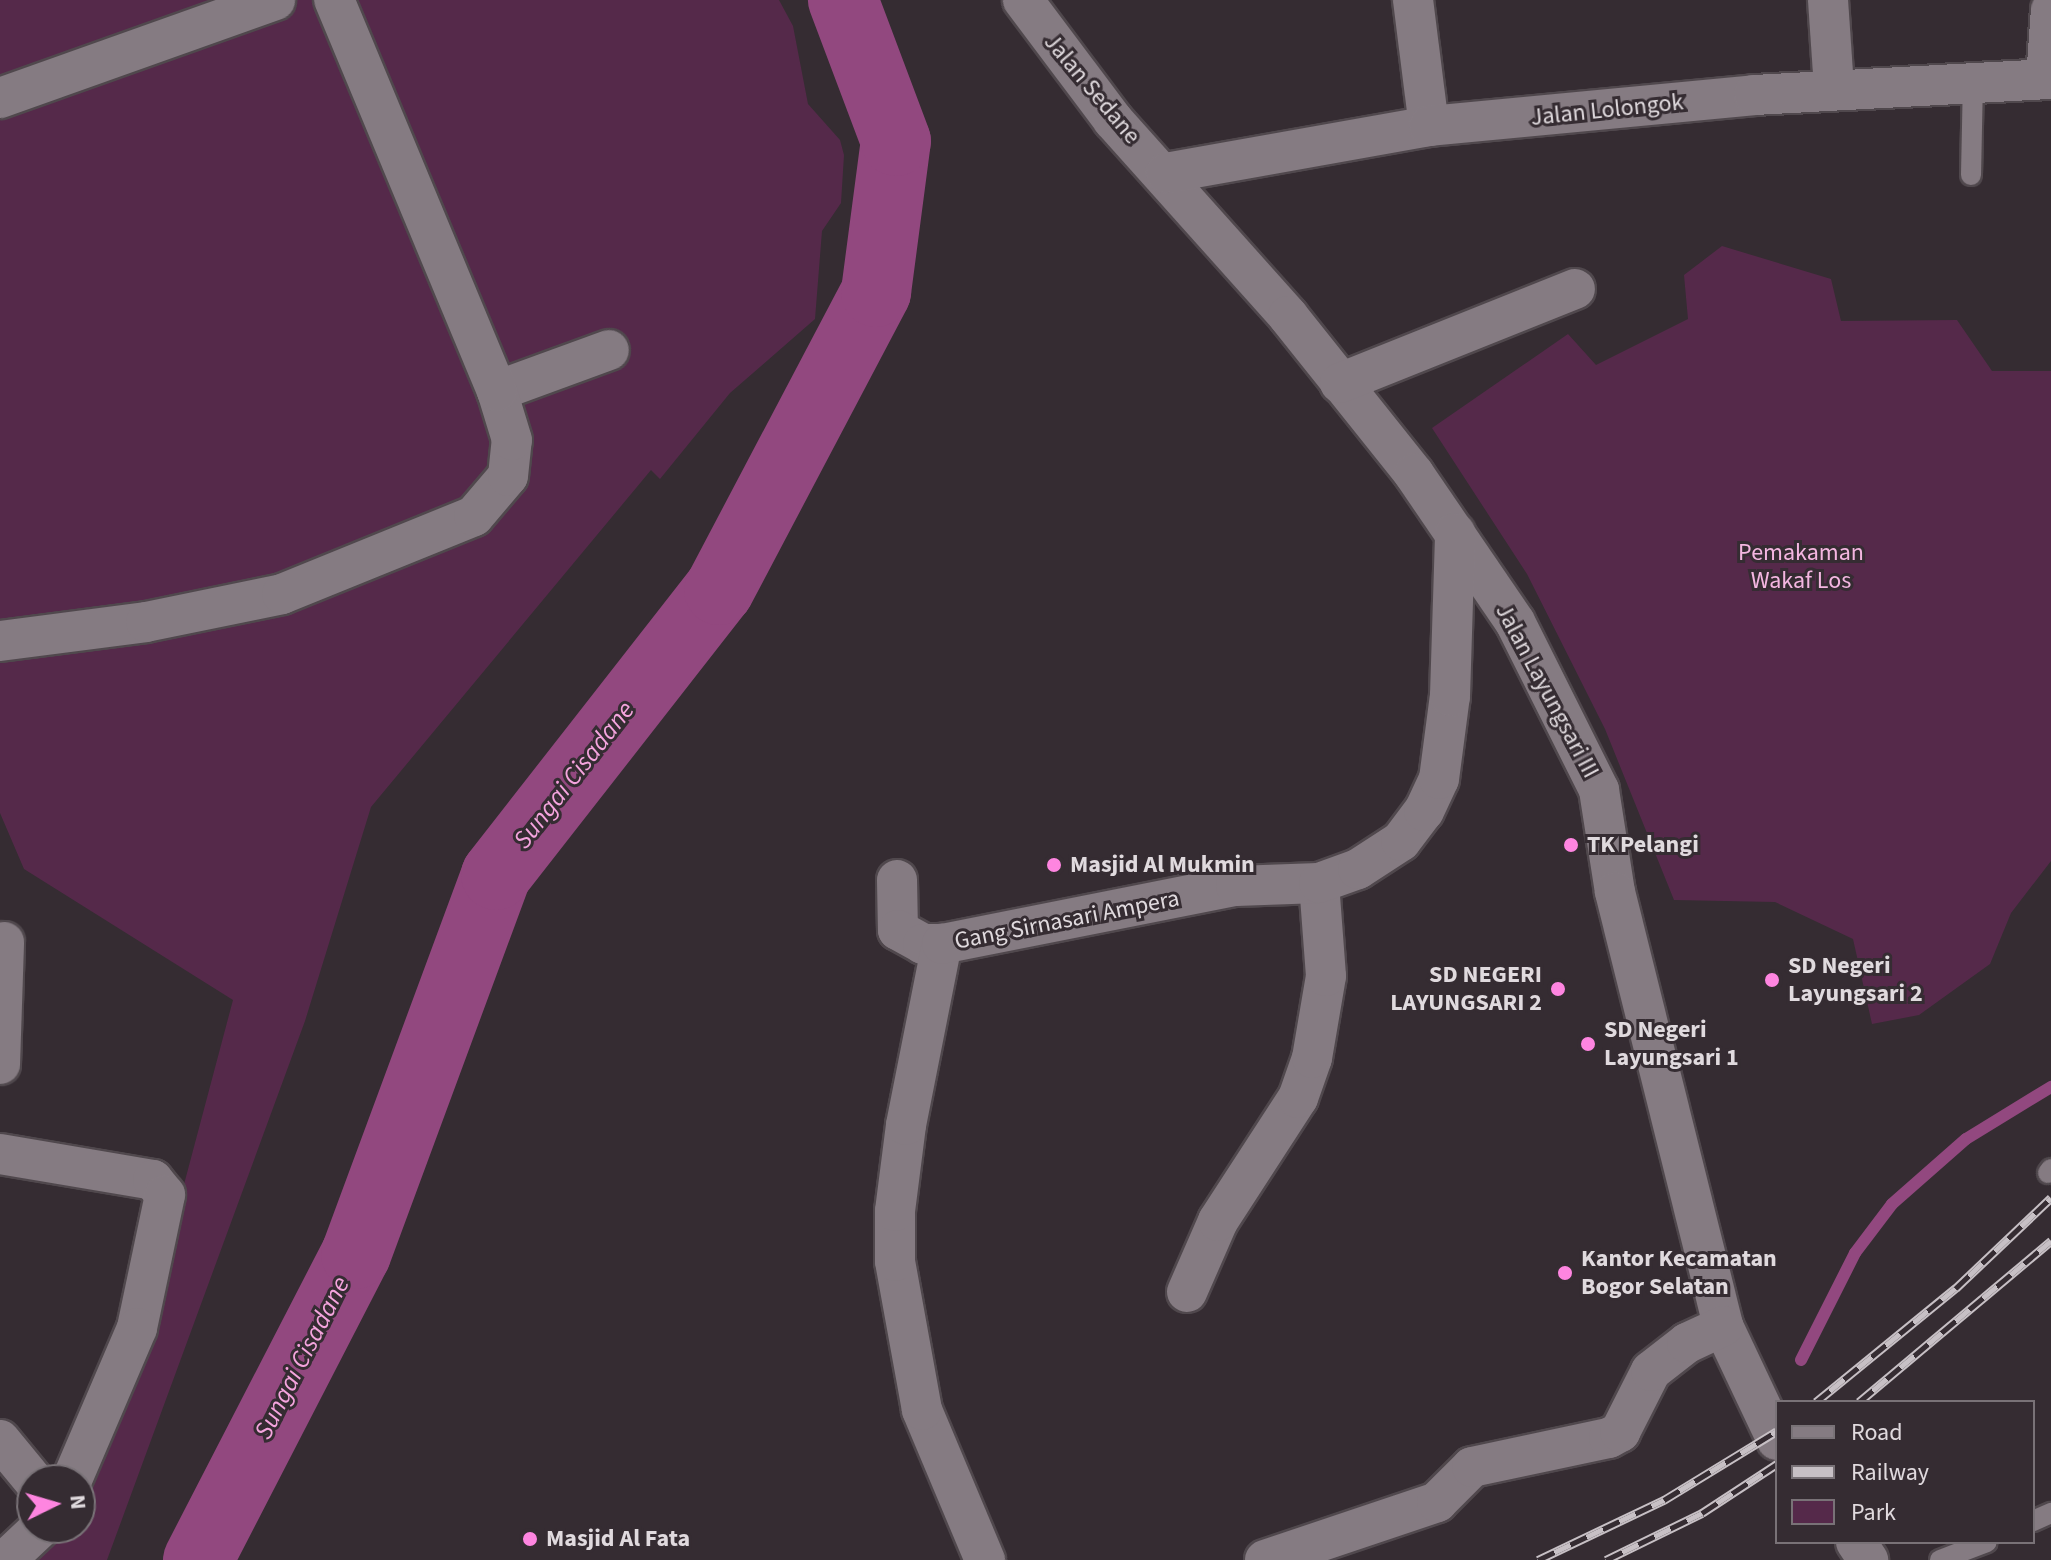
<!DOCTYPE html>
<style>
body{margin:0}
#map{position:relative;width:2051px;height:1560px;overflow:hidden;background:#352c32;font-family:"Source Sans 3",sans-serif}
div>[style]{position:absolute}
.green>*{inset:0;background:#55294a}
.stream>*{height:12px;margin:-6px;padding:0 6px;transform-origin:6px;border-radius:6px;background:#92487f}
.river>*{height:70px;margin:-35px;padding:0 35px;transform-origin:35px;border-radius:35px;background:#92487f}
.roads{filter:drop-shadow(2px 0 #50484d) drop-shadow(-2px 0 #50484d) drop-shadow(0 2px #50484d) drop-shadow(0 -2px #50484d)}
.service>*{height:20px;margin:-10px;padding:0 10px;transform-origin:10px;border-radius:10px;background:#857b82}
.minor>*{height:40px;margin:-20px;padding:0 20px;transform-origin:20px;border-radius:20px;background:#857b82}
.rail>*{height:9px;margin-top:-4.5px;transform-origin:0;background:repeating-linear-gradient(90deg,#352c32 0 18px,#c7c0c5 0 36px);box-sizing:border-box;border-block:2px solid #c7c0c5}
.dots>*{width:22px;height:22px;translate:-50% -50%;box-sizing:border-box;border:4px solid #352c32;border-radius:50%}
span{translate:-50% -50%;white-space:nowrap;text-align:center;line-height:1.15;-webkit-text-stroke:6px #352c32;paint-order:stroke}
.street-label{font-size:24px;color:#e0dade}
.park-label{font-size:24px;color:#f4b6e1}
.poi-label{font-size:24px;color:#e0dade;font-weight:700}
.left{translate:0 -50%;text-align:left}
.right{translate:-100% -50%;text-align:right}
.water-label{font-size:26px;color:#f5a4de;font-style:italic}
.legend{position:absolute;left:1775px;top:1400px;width:260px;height:144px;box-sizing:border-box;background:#352c32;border:2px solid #797277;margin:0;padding:10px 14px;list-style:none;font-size:24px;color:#e0dade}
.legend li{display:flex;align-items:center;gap:16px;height:40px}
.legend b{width:40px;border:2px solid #797277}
.north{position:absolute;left:16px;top:1464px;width:80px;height:80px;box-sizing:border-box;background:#352c32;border:2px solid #797277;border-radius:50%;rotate:85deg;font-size:22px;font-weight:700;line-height:32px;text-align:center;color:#e0dade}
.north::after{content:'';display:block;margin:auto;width:28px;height:36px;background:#fe85e0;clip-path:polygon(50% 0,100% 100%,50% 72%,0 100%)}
</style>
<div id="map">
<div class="green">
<i style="clip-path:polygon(0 0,779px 0,793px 26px,808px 104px,840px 140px,844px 155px,841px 203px,822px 231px,815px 319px,730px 393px,660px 479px,651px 470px,371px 807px,305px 1021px,107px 1560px,16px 1560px,52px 1528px,80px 1528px,80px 1503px,157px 1286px,233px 1000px,24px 869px,0 813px)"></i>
<i style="clip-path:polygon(1722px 246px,1831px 279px,1841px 321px,1957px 320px,1992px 371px,2051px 371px,2051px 861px,2011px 913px,1990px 964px,1919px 1015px,1872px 1024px,1853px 939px,1775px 902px,1674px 900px,1605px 729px,1527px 574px,1432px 428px,1568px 334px,1596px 365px,1688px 319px,1684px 275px)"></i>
</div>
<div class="stream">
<i style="left:1801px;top:1360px;width:120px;rotate:-63.2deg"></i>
<i style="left:1855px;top:1253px;width:61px;rotate:-52.9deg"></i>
<i style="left:1892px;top:1204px;width:98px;rotate:-41.3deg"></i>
<i style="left:1966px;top:1139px;width:100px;rotate:-31.5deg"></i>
</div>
<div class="river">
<i style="left:198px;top:1560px;width:344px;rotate:-62.7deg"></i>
<i style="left:356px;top:1254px;width:404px;rotate:-69.7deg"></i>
<i style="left:496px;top:875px;width:362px;rotate:-52deg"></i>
<i style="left:719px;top:590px;width:337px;rotate:-62.2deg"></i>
<i style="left:876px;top:292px;width:152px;rotate:-82.5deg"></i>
<i style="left:896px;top:141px;width:151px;rotate:-110.6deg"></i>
</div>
<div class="roads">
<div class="service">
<i style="left:1971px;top:175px;width:94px;rotate:-88.8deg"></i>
<i style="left:2048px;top:1173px;width:5px;rotate:-53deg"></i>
<i style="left:2033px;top:1521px;width:20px;rotate:-24deg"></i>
<i style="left:1940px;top:1560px;width:50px;rotate:-21deg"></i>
</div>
<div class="minor">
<i style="left:1023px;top:0;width:150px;rotate:53.1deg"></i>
<i style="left:1113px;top:120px;width:263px;rotate:48.2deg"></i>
<i style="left:1288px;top:316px;width:202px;rotate:51.4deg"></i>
<i style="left:1414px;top:474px;width:179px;rotate:55.7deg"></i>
<i style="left:1515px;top:622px;width:188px;rotate:63.4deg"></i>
<i style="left:1599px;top:790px;width:103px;rotate:81.1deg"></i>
<i style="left:1615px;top:892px;width:447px;rotate:76deg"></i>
<i style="left:1723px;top:1326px;width:126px;rotate:64.7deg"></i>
<i style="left:1413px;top:0;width:127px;rotate:82.8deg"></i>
<i style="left:1828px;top:0;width:89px;rotate:86.1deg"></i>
<i style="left:2046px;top:79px;width:69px;rotate:-85.9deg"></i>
<i style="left:0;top:98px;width:292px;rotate:-19.6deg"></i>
<i style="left:1166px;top:173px;width:267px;rotate:-10.1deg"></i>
<i style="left:1429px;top:126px;width:326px;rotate:-5.4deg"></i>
<i style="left:1754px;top:95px;width:297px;rotate:-3.1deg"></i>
<i style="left:1340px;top:383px;width:253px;rotate:-21.8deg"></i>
<i style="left:497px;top:391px;width:119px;rotate:-20.1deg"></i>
<i style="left:0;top:641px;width:147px;rotate:-7.4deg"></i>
<i style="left:146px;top:622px;width:139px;rotate:-11.6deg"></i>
<i style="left:282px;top:594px;width:207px;rotate:-22.1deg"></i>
<i style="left:474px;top:516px;width:52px;rotate:-49.6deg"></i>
<i style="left:508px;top:476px;width:36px;rotate:-84deg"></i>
<i style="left:512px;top:440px;width:51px;rotate:-107deg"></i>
<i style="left:497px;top:391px;width:424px;rotate:-112.6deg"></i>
<i style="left:897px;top:880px;width:50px;rotate:88.9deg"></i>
<i style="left:898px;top:930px;width:29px;rotate:29deg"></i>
<i style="left:923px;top:944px;width:19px"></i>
<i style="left:0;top:1064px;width:122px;rotate:-88.1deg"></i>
<i style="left:0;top:1154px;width:155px;rotate:9.6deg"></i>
<i style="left:153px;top:1180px;width:19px;rotate:51deg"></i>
<i style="left:165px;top:1195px;width:136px;rotate:101.9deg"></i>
<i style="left:137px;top:1328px;width:165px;rotate:113.2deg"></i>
<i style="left:1187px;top:1292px;width:77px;rotate:-66.4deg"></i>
<i style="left:1218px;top:1221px;width:147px;rotate:-57deg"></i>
<i style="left:1298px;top:1098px;width:42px;rotate:-70.7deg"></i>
<i style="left:1312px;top:1058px;width:83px;rotate:-80.3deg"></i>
<i style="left:1326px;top:976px;width:93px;rotate:-94.3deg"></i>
<i style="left:0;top:1440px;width:52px;rotate:50.5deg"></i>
<i style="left:1856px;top:1542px;width:22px;rotate:56deg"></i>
<i style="left:6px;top:1560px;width:47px;rotate:-43.3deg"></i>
<i style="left:985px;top:1560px;width:163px;rotate:-112.8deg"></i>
<i style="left:922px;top:1410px;width:151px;rotate:-100.3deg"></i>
<i style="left:895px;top:1261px;width:50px;rotate:-90deg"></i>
<i style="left:895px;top:1211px;width:87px;rotate:-82.7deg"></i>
<i style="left:906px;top:1125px;width:185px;rotate:-78.8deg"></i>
<i style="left:942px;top:944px;width:300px;rotate:-11.2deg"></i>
<i style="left:1236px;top:886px;width:83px;rotate:-2.1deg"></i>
<i style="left:1319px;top:883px;width:41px;rotate:-19.7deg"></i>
<i style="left:1358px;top:869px;width:51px;rotate:-33.1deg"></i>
<i style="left:1401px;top:841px;width:38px;rotate:-53deg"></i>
<i style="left:1424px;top:811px;width:35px;rotate:-65deg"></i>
<i style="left:1439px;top:779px;width:84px;rotate:-82.5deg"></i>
<i style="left:1450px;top:696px;width:163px;rotate:-88.2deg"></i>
<i style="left:1265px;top:1560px;width:182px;rotate:-18.6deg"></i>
<i style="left:1437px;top:1502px;width:49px;rotate:-45deg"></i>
<i style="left:1472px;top:1467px;width:140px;rotate:-12deg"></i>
<i style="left:1609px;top:1438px;width:13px;rotate:-29deg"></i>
<i style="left:1620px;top:1432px;width:68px;rotate:-63.1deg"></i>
<i style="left:1651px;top:1371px;width:46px;rotate:-37.9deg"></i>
<i style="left:1687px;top:1343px;width:40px;rotate:-25deg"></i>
</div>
</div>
<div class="rail">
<i style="left:1816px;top:1402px;width:181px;rotate:-39.2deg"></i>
<i style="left:1956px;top:1288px;width:131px;rotate:-43.5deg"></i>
<i style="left:1859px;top:1402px;width:251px;rotate:-40deg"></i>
<i style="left:1538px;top:1560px;width:140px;rotate:-25.5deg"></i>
<i style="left:1664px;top:1500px;width:132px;rotate:-31.4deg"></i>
<i style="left:1606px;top:1560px;width:107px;rotate:-26.1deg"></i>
<i style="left:1702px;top:1513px;width:90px;rotate:-33.2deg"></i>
</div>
<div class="dots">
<i style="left:1571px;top:845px;background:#fe85e0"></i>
<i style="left:1054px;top:865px;background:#fe85e0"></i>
<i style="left:1772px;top:980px;background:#fe85e0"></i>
<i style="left:1558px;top:989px;background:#fe85e0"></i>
<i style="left:1588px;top:1044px;background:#fe85e0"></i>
<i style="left:1565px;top:1273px;background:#fe85e0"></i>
<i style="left:530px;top:1539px;background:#fe85e0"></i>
</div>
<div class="street-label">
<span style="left:1092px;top:89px;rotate:50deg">Jalan Sedane</span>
<span style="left:1607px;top:110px;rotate:-6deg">Jalan Lolongok</span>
<span style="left:1547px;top:691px;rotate:62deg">Jalan Layungsari III</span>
<span style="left:1067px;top:920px;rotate:-11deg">Gang Sirnasari Ampera</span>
</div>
<div class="park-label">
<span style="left:1801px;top:567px">Pemakaman<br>Wakaf Los</span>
</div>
<div class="poi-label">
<span class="left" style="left:1587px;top:845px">TK Pelangi</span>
<span class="left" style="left:1070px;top:865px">Masjid Al Mukmin</span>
<span class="left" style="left:1788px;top:980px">SD Negeri<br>Layungsari 2</span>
<span class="right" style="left:1542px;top:989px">SD NEGERI<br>LAYUNGSARI 2</span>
<span class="left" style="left:1604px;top:1044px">SD Negeri<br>Layungsari 1</span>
<span class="left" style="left:1581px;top:1273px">Kantor Kecamatan<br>Bogor Selatan</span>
<span class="left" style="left:546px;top:1539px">Masjid Al Fata</span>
</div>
<div class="water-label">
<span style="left:574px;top:775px;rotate:-52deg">Sungai Cisadane</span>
<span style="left:302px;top:1358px;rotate:-63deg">Sungai Cisadane</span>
</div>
<ul class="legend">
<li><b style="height:10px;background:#857b82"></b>Road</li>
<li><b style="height:10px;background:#c7c0c5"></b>Railway</li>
<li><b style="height:22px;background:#55294a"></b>Park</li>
</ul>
<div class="north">N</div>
</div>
